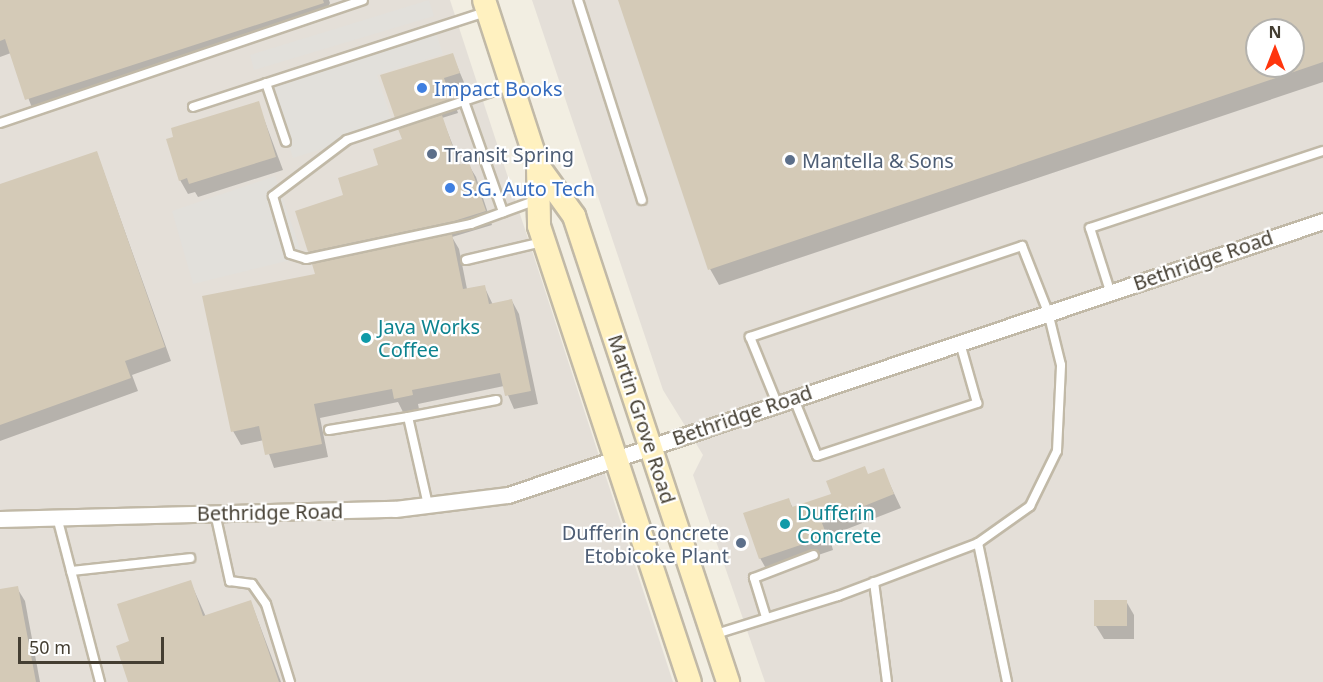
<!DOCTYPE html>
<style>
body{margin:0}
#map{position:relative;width:1323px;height:682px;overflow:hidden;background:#f2eee2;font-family:"Noto Sans",sans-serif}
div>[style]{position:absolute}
.industrial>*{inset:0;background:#e4dfd8}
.parking>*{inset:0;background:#e2e0db}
.shadow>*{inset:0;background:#0003}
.building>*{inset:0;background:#d4cab7}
.roads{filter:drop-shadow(2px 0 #c1b9a7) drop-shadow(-2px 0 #c1b9a7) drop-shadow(0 2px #c1b9a7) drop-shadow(0 -2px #c1b9a7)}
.lane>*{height:8px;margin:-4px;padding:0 4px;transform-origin:4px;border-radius:4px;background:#fff}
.street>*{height:15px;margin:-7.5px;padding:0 7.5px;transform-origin:7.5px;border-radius:7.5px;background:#fff}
.secondary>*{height:22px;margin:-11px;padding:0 11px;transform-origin:11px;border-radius:11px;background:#fff1c0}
.dots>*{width:16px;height:16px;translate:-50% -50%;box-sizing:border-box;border:3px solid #fff;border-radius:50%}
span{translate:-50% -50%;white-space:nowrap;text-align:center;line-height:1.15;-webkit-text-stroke:4.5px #fff;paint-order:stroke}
.shop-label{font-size:20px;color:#366cbe}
.left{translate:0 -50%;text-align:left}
.service-label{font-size:20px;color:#4e5e75}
.right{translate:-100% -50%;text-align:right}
.street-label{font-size:20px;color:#443e32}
.culture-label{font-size:20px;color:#0d838f}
.north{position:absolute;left:1245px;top:18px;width:60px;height:60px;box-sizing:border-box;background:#fff;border:2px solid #b4b2ad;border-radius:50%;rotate:0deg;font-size:16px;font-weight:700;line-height:24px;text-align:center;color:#443e32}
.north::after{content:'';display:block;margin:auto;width:21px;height:27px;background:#ff350d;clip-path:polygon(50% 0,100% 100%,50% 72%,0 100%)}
.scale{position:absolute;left:18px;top:637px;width:146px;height:27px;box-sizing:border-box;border:3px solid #443e32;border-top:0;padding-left:8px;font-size:18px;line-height:21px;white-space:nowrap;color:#443e32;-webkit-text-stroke:4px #fff;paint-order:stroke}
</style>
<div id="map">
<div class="industrial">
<i style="clip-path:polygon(0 0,450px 0,673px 682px,0 682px)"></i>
<i style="clip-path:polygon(evenodd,532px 0,1323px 0,1323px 682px,765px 682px,693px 475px,703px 455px,663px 390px,532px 0,1257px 30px,1293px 30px,1293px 66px,1257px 66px,1257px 30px)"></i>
</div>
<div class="parking">
<i style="clip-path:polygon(429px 0,434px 16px,254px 70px,250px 55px)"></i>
<i style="clip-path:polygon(433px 24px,443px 54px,377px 75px,394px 126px,293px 158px,267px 76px)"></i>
<i style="clip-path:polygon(275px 176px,303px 257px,193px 284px,172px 211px)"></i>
</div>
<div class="shadow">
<i style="clip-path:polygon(0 0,329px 0,330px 3px,321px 20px,34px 113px,11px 53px,0 57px)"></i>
<i style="clip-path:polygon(evenodd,619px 0,1323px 0,1323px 82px,719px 285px,710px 269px,619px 0,1257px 30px,1293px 30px,1293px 66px,1257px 66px,1257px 30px)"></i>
<i style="clip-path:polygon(452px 54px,466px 87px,451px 92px,458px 113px,442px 118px,461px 166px,468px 164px,476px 177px,492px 225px,452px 237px,459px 249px,467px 289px,484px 286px,493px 305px,512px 301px,519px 314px,538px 404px,514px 409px,504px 386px,418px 404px,419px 409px,403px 412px,398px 402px,320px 418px,328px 457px,274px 468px,264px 440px,241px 445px,233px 431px,317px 275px,297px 212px,345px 196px,380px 166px,404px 140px,396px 117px)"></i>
<i style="clip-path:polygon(258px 103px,283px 170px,198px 197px,195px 192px,188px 194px,180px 180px)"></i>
<i style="clip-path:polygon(97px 153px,171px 361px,132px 375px,138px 391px,0 441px,0 186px)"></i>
<i style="clip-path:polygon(883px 470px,901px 508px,829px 536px,833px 550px,768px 572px,760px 558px,788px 499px,793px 508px,833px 495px)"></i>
<i style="clip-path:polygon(190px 581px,206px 617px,251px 602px,281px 682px,129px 682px,131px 642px)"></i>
<i style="clip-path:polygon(17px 588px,25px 601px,40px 682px,0 682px,0 591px)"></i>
<i style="clip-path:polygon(1126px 601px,1134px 615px,1134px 639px,1104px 639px,1096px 626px)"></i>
</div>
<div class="building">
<i style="clip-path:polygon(0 0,323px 0,324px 3px,25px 100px,5px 39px,0 41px)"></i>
<i style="clip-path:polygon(evenodd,618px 0,1323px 0,1323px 62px,708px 270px,618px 0,1257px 30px,1293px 30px,1293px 66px,1257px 66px,1257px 30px)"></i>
<i style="clip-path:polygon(453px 53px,460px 73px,444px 78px,451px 99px,395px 118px,380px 75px)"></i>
<i style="clip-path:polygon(259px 101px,276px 157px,189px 184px,187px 178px,179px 181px,166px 139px,173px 137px,171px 128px)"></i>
<i style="clip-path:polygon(442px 115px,459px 165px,469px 162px,486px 211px,454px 221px,308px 252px,295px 211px,343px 195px,338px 178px,378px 165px,373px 149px,402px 139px,398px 129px)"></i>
<i style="clip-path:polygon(97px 151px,165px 347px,125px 361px,131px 378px,0 425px,0 184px)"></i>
<i style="clip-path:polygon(452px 234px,463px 289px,485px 285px,489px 304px,512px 299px,531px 391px,505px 396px,500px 373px,412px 390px,413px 395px,394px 399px,392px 389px,314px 404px,322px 444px,265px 455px,259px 426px,231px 432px,202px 296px,315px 274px,312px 264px)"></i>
<i style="clip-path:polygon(865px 466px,868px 474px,884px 468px,894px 494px,822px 523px,827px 536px,759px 559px,743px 513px,789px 498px,792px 507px,831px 494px,826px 481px)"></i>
<i style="clip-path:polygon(191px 580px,203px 616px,251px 600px,279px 682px,128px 682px,116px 646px,129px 641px,117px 604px)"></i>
<i style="clip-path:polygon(18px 586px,36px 682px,0 682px,0 589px)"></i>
<i style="clip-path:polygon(1094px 600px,1127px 600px,1127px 626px,1094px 626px)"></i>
</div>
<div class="roads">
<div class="lane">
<i style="left:578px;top:0;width:210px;rotate:72.3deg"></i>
<i style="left:266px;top:83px;width:62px;rotate:71.3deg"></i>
<i style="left:509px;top:86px;width:171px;rotate:161.6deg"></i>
<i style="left:347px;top:140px;width:93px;rotate:142.9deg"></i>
<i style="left:273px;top:196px;width:60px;rotate:73.7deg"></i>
<i style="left:290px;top:254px;width:17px;rotate:17deg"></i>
<i style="left:306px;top:259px;width:169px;rotate:-12deg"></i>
<i style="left:471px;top:224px;width:70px;rotate:-20deg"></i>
<i style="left:464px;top:101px;width:118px;rotate:70.6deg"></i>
<i style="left:193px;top:107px;width:308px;rotate:-18deg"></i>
<i style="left:0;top:123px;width:383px;rotate:-18.7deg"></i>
<i style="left:466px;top:260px;width:79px;rotate:-13.2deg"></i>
<i style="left:1110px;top:291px;width:66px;rotate:-107.6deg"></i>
<i style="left:1090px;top:228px;width:245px;rotate:-18.3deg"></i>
<i style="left:794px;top:399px;width:61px;rotate:68deg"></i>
<i style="left:817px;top:456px;width:169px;rotate:-18.3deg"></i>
<i style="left:977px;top:403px;width:62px;rotate:-105.8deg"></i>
<i style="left:329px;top:430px;width:80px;rotate:-9.3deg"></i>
<i style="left:428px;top:505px;width:90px;rotate:-102.8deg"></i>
<i style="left:408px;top:417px;width:90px;rotate:-10.9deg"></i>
<i style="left:215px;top:513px;width:70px;rotate:77.6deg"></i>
<i style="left:230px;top:581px;width:22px;rotate:8deg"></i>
<i style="left:252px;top:584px;width:24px;rotate:55deg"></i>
<i style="left:266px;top:604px;width:82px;rotate:72.9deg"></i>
<i style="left:57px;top:517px;width:171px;rotate:75.4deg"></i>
<i style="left:978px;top:543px;width:142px;rotate:78.2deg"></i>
<i style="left:71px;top:571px;width:120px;rotate:-6.2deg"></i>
<i style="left:874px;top:582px;width:101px;rotate:82.6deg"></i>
<i style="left:766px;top:617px;width:41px;rotate:-107.1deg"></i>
<i style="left:754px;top:578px;width:64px;rotate:-21deg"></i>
<i style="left:716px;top:634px;width:128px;rotate:-17.3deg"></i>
<i style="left:838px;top:596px;width:150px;rotate:-20.7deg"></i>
<i style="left:978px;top:543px;width:64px;rotate:-35.4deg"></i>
<i style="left:1030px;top:506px;width:61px;rotate:-63.9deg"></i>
<i style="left:1057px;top:451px;width:86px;rotate:-87.3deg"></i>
<i style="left:1061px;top:365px;width:55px;rotate:-103.8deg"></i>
<i style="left:1048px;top:312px;width:71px;rotate:-111.5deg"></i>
<i style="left:1022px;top:246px;width:287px;rotate:161.5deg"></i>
<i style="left:750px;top:337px;width:71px;rotate:67.8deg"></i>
</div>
<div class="street">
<i style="left:0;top:519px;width:395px;rotate:-1.5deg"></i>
<i style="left:395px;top:509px;width:114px;rotate:-7.1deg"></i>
<i style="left:508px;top:495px;width:860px;rotate:-18.58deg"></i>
</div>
<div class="secondary">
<i style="left:484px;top:0;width:175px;rotate:72deg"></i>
<i style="left:538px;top:166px;width:60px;rotate:89deg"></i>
<i style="left:539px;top:226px;width:480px;rotate:71.7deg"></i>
<i style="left:538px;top:166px;width:62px;rotate:54.2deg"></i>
<i style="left:574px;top:216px;width:491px;rotate:71.7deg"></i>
</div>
</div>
<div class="dots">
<i style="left:422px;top:88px;background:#3f7fe0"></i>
<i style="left:432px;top:154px;background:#5c6f8a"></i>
<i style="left:790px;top:160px;background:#5c6f8a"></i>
<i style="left:450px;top:188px;background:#3f7fe0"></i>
<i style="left:366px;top:338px;background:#0f9aa8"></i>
<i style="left:785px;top:524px;background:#0f9aa8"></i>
<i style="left:741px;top:543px;background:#5c6f8a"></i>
</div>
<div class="shop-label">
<span class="left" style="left:434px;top:88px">Impact Books</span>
<span class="left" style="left:462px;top:188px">S.G. Auto Tech</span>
</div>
<div class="service-label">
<span class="left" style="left:444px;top:154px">Transit Spring</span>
<span class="left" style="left:802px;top:160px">Mantella &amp; Sons</span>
<span class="right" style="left:729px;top:544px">Dufferin Concrete<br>Etobicoke Plant</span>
</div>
<div class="street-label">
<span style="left:1203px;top:260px;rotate:-19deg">Bethridge Road</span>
<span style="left:742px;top:415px;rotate:-19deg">Bethridge Road</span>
<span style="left:642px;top:419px;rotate:72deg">Martin Grove Road</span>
<span style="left:270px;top:512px;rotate:-1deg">Bethridge Road</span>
</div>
<div class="culture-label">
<span class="left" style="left:378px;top:338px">Java Works<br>Coffee</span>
<span class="left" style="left:797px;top:524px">Dufferin<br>Concrete</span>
</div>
<div class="north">N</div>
<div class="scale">50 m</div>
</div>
